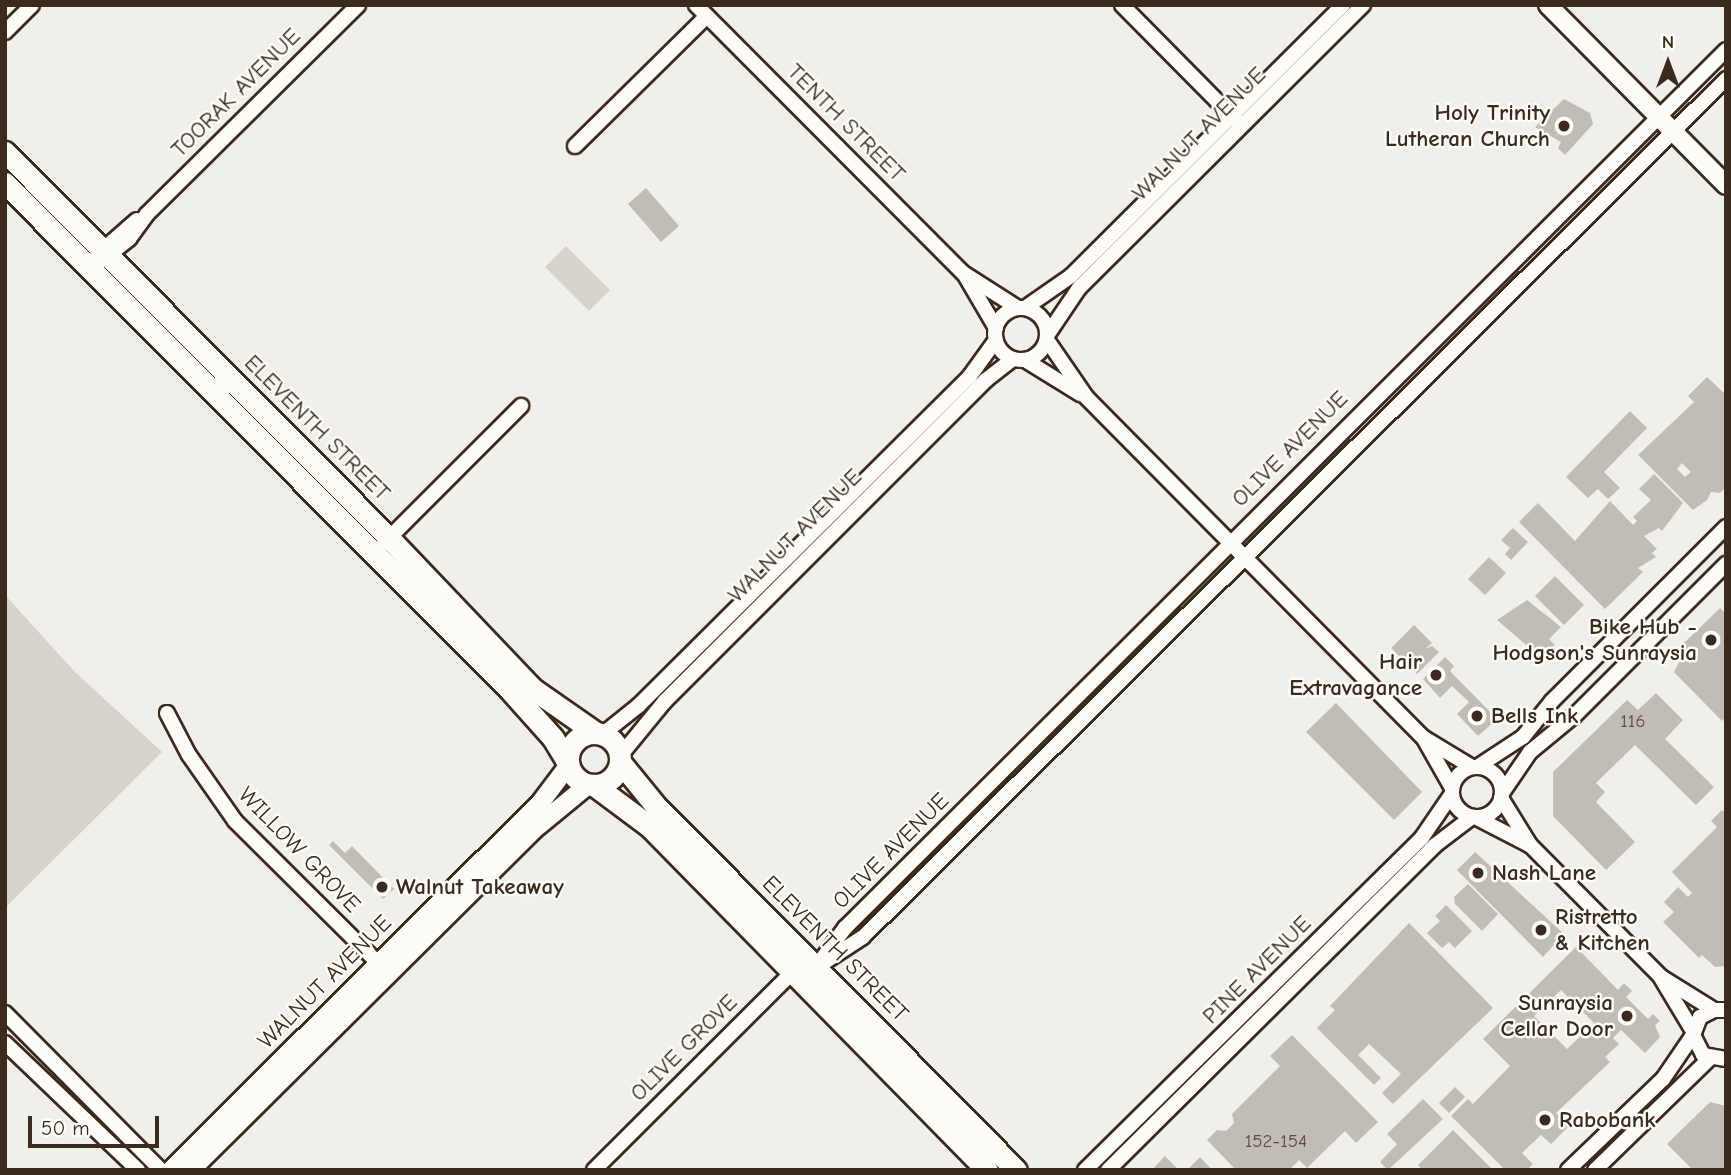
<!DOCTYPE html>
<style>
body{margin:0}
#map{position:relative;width:1731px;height:1175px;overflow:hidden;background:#f1efea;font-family:"Comic Neue",sans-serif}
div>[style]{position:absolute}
.green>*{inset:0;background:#d7d2cc}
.building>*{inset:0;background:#c1bcb4}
.roads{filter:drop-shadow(2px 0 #3b2a1e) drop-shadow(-2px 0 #3b2a1e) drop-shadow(0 2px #3b2a1e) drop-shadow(0 -2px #3b2a1e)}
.minor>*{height:14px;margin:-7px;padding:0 7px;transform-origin:7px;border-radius:7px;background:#fdfcf7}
.minor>.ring{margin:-7px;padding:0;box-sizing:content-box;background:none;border:14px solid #fdfcf7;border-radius:50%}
.tertiary>*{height:18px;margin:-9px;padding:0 9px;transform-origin:9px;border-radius:9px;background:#fdfcf7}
.secondary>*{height:21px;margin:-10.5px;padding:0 10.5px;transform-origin:10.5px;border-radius:10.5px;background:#fdfcf7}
.secondary>.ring{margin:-10.5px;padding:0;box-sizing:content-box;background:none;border:21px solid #fdfcf7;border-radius:50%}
.dots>*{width:19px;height:19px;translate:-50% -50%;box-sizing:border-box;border:4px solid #fdfcf7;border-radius:50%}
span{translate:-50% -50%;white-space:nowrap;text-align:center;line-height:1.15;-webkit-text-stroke:5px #fdfcf7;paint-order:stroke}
.number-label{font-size:19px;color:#5c4e44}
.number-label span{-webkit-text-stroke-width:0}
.street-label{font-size:23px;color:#3b2a1e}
.poi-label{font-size:23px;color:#3b2a1e;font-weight:700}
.right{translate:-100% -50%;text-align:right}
.left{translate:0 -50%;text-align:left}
.frame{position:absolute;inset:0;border:7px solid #3b2a1e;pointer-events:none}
.north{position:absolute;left:1633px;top:28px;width:70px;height:70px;-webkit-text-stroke:5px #fdfcf7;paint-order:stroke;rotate:0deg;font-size:19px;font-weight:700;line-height:28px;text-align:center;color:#3b2a1e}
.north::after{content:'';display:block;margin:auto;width:24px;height:32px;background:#3b2a1e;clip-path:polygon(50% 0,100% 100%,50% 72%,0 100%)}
.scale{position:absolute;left:28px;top:1116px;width:131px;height:32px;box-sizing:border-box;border:4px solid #3b2a1e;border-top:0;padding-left:9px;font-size:21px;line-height:24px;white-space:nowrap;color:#3b2a1e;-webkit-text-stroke:5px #fdfcf7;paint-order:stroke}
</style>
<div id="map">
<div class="green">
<i style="clip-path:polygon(566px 246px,610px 290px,589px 311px,545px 267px)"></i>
<i style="clip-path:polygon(5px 595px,74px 671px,162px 752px,5px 908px)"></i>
</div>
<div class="building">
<i style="clip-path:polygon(1564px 99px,1590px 113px,1593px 124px,1565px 155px,1558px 148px,1561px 142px,1535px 127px)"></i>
<i style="clip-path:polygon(646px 188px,679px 226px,661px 242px,628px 204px)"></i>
<i style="clip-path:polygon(evenodd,1707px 377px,1726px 395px,1726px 487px,1720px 493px,1711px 492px,1707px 500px,1693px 510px,1638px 455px,1694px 402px,1688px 396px,1707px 377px,1682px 463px,1691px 472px,1685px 477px,1677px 469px,1682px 463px)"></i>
<i style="clip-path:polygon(1630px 411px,1647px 428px,1604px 472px,1620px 488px,1608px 499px,1598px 489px,1588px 498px,1566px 477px)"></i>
<i style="clip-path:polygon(1654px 474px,1683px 503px,1662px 531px,1659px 528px,1644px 536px,1657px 549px,1652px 553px,1656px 557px,1638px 568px,1643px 572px,1605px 609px,1519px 522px,1538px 503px,1575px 541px,1610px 501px,1633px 525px,1637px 521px,1633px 517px,1651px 500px,1639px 489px)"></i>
<i style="clip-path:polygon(1513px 528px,1528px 542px,1511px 560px,1505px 554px,1510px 548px,1501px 540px)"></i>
<i style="clip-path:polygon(1489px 557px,1506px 573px,1485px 595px,1468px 579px)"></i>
<i style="clip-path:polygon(1555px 576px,1584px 605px,1564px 625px,1535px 596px)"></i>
<i style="clip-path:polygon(1527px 600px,1561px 627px,1549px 639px,1555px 645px,1539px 656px,1497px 620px)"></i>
<i style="clip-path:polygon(1720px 608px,1726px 614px,1726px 717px,1722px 721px,1674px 672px,1683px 655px,1687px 660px,1692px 654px,1683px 644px)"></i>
<i style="clip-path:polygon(1414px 625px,1432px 643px,1425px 649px,1432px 646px,1439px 652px,1417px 674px,1391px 648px)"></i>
<i style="clip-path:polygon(1445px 657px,1454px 666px,1450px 671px,1497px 719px,1478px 736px,1457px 714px,1469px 702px,1452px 686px,1440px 698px,1423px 679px)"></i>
<i style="clip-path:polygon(1656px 693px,1683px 720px,1665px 739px,1714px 787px,1696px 805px,1635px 745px,1596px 783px,1605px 792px,1596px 802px,1635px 842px,1606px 870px,1553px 816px,1553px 772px,1627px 700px,1638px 710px)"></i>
<i style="clip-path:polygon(1336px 703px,1422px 792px,1394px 820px,1306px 732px)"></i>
<i style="clip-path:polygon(1722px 810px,1726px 814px,1726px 966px,1715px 967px,1702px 955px,1699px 958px,1663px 922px,1674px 912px,1664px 902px,1678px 887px,1688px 897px,1692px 893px,1672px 872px,1717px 827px,1711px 821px)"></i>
<i style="clip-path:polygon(333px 841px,345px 853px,352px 846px,394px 889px,383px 899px,329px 845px)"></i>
<i style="clip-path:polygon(1475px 852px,1564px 934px,1543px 957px,1457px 870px)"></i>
<i style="clip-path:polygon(1468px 884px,1498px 914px,1482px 931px,1455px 904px,1454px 897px)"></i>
<i style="clip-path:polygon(1446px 905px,1472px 931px,1455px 948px,1449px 942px,1442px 948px,1427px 933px,1440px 921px,1435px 916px)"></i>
<i style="clip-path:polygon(1409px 923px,1493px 1008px,1393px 1104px,1382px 1093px,1401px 1074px,1369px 1044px,1358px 1055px,1381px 1078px,1374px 1085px,1317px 1028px,1335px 1010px,1330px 1006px)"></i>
<i style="clip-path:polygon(evenodd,1576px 947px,1618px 990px,1624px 983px,1632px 991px,1626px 997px,1648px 1019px,1653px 1014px,1660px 1021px,1655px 1025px,1660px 1037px,1645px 1053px,1621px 1030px,1613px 1038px,1619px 1044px,1605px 1057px,1610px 1062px,1556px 1113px,1569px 1126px,1551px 1144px,1541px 1135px,1522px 1153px,1533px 1164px,1527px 1170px,1505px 1170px,1451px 1116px,1468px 1099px,1473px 1104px,1510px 1066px,1483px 1039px,1576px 947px,1561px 990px,1594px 1023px,1567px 1049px,1534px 1016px,1561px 990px)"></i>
<i style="clip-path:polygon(1292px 1035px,1378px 1122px,1356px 1143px,1345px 1131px,1307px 1168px,1299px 1160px,1289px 1170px,1236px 1170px,1207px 1140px,1217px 1130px,1226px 1131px,1234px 1123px,1232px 1114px,1280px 1066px,1270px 1056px)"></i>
<i style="clip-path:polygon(1455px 1087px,1465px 1097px,1449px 1113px,1439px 1103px)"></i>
<i style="clip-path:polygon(1423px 1099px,1443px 1119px,1388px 1170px,1380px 1162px,1397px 1144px,1387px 1134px)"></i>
<i style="clip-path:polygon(1710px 1102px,1726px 1106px,1726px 1170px,1693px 1170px,1667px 1144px)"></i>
<i style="clip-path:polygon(1453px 1130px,1493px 1170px,1422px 1170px,1418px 1165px)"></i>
<i style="clip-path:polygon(1165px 1156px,1179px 1170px,1152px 1170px)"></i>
<i style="clip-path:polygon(1200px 1157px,1212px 1170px,1187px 1170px)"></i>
</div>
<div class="roads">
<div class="minor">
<i style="left:696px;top:5px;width:378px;rotate:45.1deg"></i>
<i style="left:963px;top:273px;width:65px;rotate:32.5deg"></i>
<i style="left:1122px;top:5px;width:162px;rotate:45.3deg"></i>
<i style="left:5px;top:32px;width:38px;rotate:-45deg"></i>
<i style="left:575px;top:146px;width:185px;rotate:-44.6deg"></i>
<i style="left:97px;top:255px;width:53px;rotate:-41.2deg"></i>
<i style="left:101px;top:261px;width:36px;rotate:-38deg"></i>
<i style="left:129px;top:239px;width:31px;rotate:-54deg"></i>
<i style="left:147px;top:214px;width:297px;rotate:-44.7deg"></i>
<i style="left:966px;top:277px;width:59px;rotate:59.5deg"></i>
<i class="ring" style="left:995px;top:308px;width:38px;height:38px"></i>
<i style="left:1025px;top:308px;width:56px;rotate:-34.8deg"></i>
<i style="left:1071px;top:276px;width:384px;rotate:-44.9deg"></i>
<i style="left:1048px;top:334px;width:55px;rotate:-56deg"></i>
<i style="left:1079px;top:288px;width:401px;rotate:-44.9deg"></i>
<i style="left:1047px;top:340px;width:70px;rotate:55.4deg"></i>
<i style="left:1087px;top:398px;width:477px;rotate:45.3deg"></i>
<i style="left:1423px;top:737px;width:59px;rotate:60.4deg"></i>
<i style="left:1025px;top:360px;width:65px;rotate:31.7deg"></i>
<i style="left:384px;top:543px;width:194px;rotate:-45deg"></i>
<i style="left:167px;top:713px;width:47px;rotate:62.4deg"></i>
<i style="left:189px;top:755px;width:80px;rotate:55.1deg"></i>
<i style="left:235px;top:821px;width:210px;rotate:44.8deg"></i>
<i style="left:603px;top:734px;width:45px;rotate:-38.7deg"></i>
<i style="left:638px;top:706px;width:468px;rotate:-44.8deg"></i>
<i style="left:970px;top:376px;width:44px;rotate:-54.2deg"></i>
<i style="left:1424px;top:738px;width:56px;rotate:31.1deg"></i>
<i style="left:620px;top:756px;width:71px;rotate:-50.7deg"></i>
<i style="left:665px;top:701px;width:454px;rotate:-45deg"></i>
<i style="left:986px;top:380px;width:34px;rotate:-38deg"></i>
<i class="ring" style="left:1452px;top:767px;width:36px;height:36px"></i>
<i style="left:1477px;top:767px;width:55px;rotate:-33.1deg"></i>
<i style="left:1523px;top:737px;width:46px;rotate:-51.1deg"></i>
<i style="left:1552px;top:701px;width:246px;rotate:-45deg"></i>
<i style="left:1502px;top:793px;width:50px;rotate:-55.7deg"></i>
<i style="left:1530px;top:752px;width:58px;rotate:-39.4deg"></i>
<i style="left:1575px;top:715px;width:214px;rotate:-45deg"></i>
<i style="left:1501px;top:798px;width:55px;rotate:58.3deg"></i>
<i style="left:1530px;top:845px;width:186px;rotate:45.2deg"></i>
<i style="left:1661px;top:977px;width:62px;rotate:31.9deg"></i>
<i style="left:1477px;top:818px;width:59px;rotate:27.4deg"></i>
<i style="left:820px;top:965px;width:51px;rotate:-33.1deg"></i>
<i style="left:863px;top:937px;width:1217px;rotate:-44.83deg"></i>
<i style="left:816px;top:967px;width:49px;rotate:-53.4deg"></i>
<i style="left:845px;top:928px;width:1244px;rotate:-44.9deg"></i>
<i style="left:1661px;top:978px;width:62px;rotate:58.9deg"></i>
<i style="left:1726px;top:1010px;width:12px;rotate:180deg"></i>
<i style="left:1714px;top:1010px;width:16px;rotate:153deg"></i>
<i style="left:1700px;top:1017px;width:19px;rotate:111deg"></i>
<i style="left:1693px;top:1035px;width:22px;rotate:63deg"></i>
<i style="left:1703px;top:1055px;width:23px;rotate:10deg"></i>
<i style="left:5px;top:1013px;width:221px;rotate:45.2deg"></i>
<i style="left:5px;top:1043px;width:184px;rotate:43.7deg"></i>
<i style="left:594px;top:1170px;width:289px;rotate:-44.9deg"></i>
<i style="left:1085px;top:1170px;width:472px;rotate:-44.6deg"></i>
<i style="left:1421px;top:839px;width:53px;rotate:-55.7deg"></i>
<i style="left:1108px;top:1170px;width:460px;rotate:-44.8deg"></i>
<i style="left:1434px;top:846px;width:48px;rotate:-37.3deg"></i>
<i style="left:1568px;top:1170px;width:132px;rotate:-43.8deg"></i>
<i style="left:1663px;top:1079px;width:53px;rotate:-55.7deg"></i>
<i style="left:1595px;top:1170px;width:161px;rotate:-44.2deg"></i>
</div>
<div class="tertiary">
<i style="left:1548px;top:5px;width:253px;rotate:45.3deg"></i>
<i style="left:171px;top:1170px;width:522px;rotate:-44.84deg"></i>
<i style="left:541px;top:802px;width:45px;rotate:-53.1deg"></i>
<i style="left:191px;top:1170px;width:489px;rotate:-44.8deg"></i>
<i style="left:538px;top:826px;width:65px;rotate:-39.4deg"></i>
</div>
<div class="secondary">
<i style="left:5px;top:152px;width:544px;rotate:45.15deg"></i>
<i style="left:389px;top:538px;width:209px;rotate:46.4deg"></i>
<i style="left:533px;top:689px;width:77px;rotate:34.9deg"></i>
<i style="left:5px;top:183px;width:717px;rotate:45.11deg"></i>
<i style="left:511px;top:691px;width:63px;rotate:48.2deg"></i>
<i style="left:553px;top:738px;width:27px;rotate:59deg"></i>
<i class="ring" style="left:568px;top:733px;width:31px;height:31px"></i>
<i style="left:620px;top:762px;width:55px;rotate:50.9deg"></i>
<i style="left:655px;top:805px;width:513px;rotate:45.32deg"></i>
<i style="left:594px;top:785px;width:69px;rotate:36.7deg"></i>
<i style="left:649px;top:826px;width:482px;rotate:45.5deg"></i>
</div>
</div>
<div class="dots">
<i style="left:1564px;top:126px;background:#3b2a1e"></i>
<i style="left:1711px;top:640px;background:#3b2a1e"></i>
<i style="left:1436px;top:675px;background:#3b2a1e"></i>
<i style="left:1477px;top:716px;background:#3b2a1e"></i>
<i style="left:1478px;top:873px;background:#3b2a1e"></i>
<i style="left:382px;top:887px;background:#3b2a1e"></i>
<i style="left:1541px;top:930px;background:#3b2a1e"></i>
<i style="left:1627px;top:1016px;background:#3b2a1e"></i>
<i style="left:1545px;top:1120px;background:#3b2a1e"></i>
</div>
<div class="number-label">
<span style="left:1633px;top:722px">116</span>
<span style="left:1276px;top:1142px">152-154</span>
</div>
<div class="street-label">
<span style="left:236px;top:93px;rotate:-45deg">TOORAK AVENUE</span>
<span style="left:846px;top:123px;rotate:45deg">TENTH STREET</span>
<span style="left:1199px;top:134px;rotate:-45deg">WALNUT AVENUE</span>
<span style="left:317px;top:428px;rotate:45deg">ELEVENTH STREET</span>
<span style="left:1290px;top:449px;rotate:-45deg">OLIVE AVENUE</span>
<span style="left:795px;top:536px;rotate:-45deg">WALNUT AVENUE</span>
<span style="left:299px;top:850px;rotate:46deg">WILLOW GROVE</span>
<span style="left:891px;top:851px;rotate:-45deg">OLIVE AVENUE</span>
<span style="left:835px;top:949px;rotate:45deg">ELEVENTH STREET</span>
<span style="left:1257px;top:970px;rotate:-45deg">PINE AVENUE</span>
<span style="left:325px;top:982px;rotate:-45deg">WALNUT AVENUE</span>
<span style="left:684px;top:1048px;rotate:-45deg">OLIVE GROVE</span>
</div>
<div class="poi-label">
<span class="right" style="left:1550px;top:126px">Holy Trinity<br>Lutheran Church</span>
<span class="right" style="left:1697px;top:640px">Bike Hub -<br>Hodgson's Sunraysia</span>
<span class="right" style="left:1422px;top:675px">Hair<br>Extravagance</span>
<span class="left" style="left:1491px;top:716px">Bells Ink</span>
<span class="left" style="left:1492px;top:873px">Nash Lane</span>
<span class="left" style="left:396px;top:887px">Walnut Takeaway</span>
<span class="left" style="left:1555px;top:930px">Ristretto<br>&amp; Kitchen</span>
<span class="right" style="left:1613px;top:1016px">Sunraysia<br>Cellar Door</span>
<span class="left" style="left:1559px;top:1120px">Rabobank</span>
</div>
<div class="frame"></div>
<div class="north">N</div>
<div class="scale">50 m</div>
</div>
